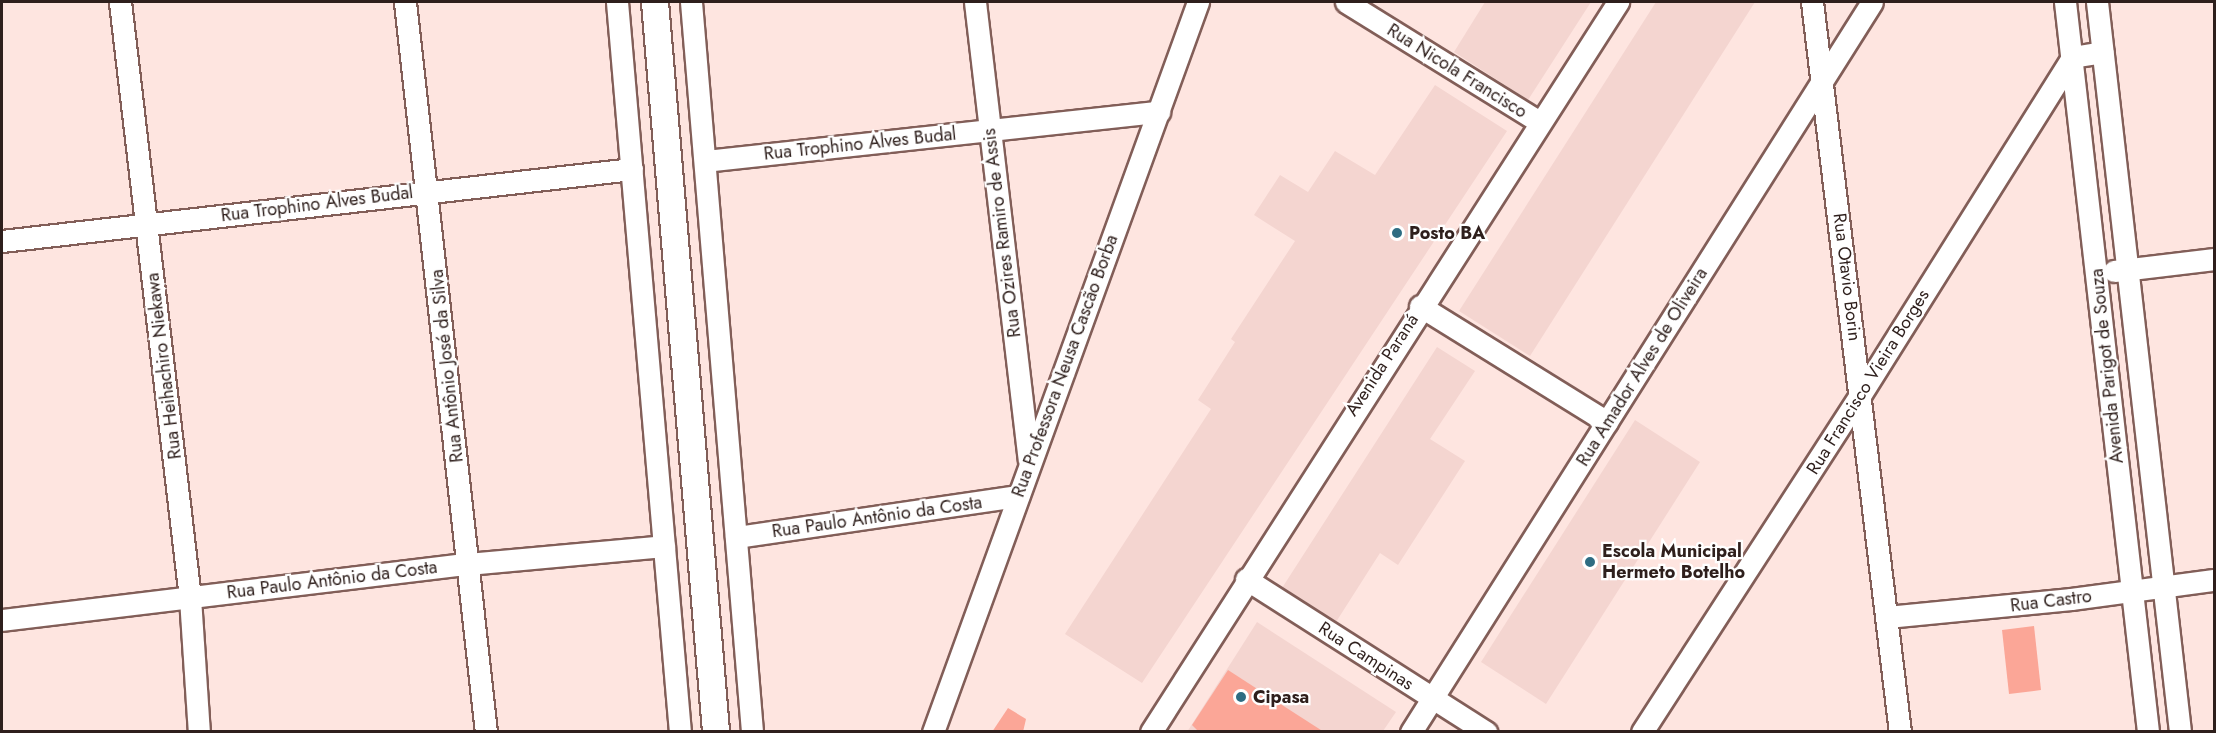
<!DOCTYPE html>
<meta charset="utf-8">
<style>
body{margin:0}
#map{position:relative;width:2216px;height:733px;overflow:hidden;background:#fee5e0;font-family:Jost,sans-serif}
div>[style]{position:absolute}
.built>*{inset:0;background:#f4d5d0}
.building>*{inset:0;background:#fba697}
.roads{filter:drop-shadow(2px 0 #825e58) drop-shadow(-2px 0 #825e58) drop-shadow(0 2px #825e58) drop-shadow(0 -2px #825e58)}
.minor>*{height:21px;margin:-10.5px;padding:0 10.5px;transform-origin:10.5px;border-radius:10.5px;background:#fff}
.major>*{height:26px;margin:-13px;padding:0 13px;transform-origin:13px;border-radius:13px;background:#fff}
.dots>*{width:16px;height:16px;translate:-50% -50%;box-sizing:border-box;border:3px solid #fff;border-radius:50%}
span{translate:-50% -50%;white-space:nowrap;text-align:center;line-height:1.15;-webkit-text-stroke:4.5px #fff;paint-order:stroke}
.street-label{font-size:18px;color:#2e1f1c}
.poi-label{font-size:18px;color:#2e1f1c;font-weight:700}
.left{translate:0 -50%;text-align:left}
.frame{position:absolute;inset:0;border:3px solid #2e1f1c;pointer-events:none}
</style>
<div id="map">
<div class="built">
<i style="clip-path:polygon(1485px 2px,1591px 2px,1528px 100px,1454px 52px)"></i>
<i style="clip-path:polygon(1656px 2px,1755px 2px,1530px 356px,1459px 311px)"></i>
<i style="clip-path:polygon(1435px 85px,1507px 131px,1142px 683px,1065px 634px,1211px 409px,1198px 400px,1235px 342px,1231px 339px,1295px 241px,1254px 215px,1280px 175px,1308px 192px,1335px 151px,1375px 175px)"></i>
<i style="clip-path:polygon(1437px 347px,1475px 371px,1430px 439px,1465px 461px,1398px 565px,1380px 553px,1336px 622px,1282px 588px)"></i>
<i style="clip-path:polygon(1635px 420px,1700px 462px,1546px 704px,1481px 662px)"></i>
<i style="clip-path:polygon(1257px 622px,1396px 712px,1383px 731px,1187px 732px)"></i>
</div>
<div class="building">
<i style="clip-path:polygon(2034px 626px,2041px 690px,2009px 694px,2002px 630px)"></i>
<i style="clip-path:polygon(1228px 670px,1324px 732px,1199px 732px,1192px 725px)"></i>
<i style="clip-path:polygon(1008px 708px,1026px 719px,1023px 732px,992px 732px)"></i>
</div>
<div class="roads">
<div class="minor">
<i style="left:120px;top:2px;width:600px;rotate:83.3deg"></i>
<i style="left:190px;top:598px;width:134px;rotate:86.2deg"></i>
<i style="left:405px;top:2px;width:734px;rotate:83.67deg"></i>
<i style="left:617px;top:2px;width:733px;rotate:85.07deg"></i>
<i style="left:691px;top:2px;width:733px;rotate:85.22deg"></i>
<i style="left:975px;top:2px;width:461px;rotate:83.3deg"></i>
<i style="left:1346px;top:2px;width:226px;rotate:31.8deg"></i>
<i style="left:1812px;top:2px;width:735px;rotate:83.13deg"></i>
<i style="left:2065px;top:2px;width:735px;rotate:83.51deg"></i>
<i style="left:2097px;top:2px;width:735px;rotate:83.51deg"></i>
<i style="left:705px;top:161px;width:457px;rotate:-6.2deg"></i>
<i style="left:2px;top:241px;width:634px;rotate:-6.52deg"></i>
<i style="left:2114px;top:271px;width:101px;rotate:-6.8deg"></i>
<i style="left:1420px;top:306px;width:220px;rotate:31.8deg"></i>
<i style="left:736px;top:537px;width:285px;rotate:-8.3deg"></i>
<i style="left:1246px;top:579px;width:285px;rotate:32.5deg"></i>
<i style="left:1887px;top:617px;width:185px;rotate:-5.6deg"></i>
<i style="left:2071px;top:599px;width:144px;rotate:-7.6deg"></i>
<i style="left:2px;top:620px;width:468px;rotate:-6.9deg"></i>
<i style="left:467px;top:564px;width:198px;rotate:-5.2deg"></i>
<i style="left:933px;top:732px;width:777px;rotate:-70.05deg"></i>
<i style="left:1151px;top:732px;width:867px;rotate:-57.39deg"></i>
<i style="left:1411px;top:732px;width:863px;rotate:-57.73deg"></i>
<i style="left:1642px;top:732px;width:403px;rotate:-57.1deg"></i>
<i style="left:1861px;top:394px;width:398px;rotate:-57.9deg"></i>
<i style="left:2072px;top:57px;width:31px;rotate:-9deg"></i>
</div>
<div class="major">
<i style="left:655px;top:2px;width:733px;rotate:85.22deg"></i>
</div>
</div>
<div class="dots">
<i style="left:1397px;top:233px;background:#2e6c82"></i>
<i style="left:1590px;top:562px;background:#2e6c82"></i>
<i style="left:1241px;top:697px;background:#2e6c82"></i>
</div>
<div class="street-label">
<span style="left:1457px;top:71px;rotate:32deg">Rua Nicola Francisco</span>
<span style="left:860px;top:144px;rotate:-6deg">Rua Trophino Alves Budal</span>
<span style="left:317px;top:204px;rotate:-7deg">Rua Trophino Alves Budal</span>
<span style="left:1002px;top:233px;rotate:-97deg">Rua Ozires Ramiro de Assis</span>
<span style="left:1847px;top:277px;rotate:83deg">Rua Otavio Borin</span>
<span style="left:1382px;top:365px;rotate:-57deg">Avenida Paraná</span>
<span style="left:164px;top:366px;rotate:-97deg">Rua Heihachiro Niekawa</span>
<span style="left:447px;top:366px;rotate:-96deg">Rua Antônio José da Silva</span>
<span style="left:1065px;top:366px;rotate:-70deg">Rua Professora Neusa Cascão Borba</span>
<span style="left:2107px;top:366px;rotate:-96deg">Avenida Parigot de Souza</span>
<span style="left:1642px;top:367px;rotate:-58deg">Rua Amador Alves de Oliveira</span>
<span style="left:1868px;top:382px;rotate:-58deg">Rua Francisco Vieira Borges</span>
<span style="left:877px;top:517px;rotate:-8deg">Rua Paulo Antônio da Costa</span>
<span style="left:332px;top:580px;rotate:-7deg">Rua Paulo Antônio da Costa</span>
<span style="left:2051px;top:601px;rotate:-7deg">Rua Castro</span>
<span style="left:1366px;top:656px;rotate:33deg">Rua Campinas</span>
</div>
<div class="poi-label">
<span class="left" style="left:1409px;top:233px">Posto BA</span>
<span class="left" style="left:1602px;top:562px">Escola Municipal<br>Hermeto Botelho</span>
<span class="left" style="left:1253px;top:697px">Cipasa</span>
</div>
<div class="frame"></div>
</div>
